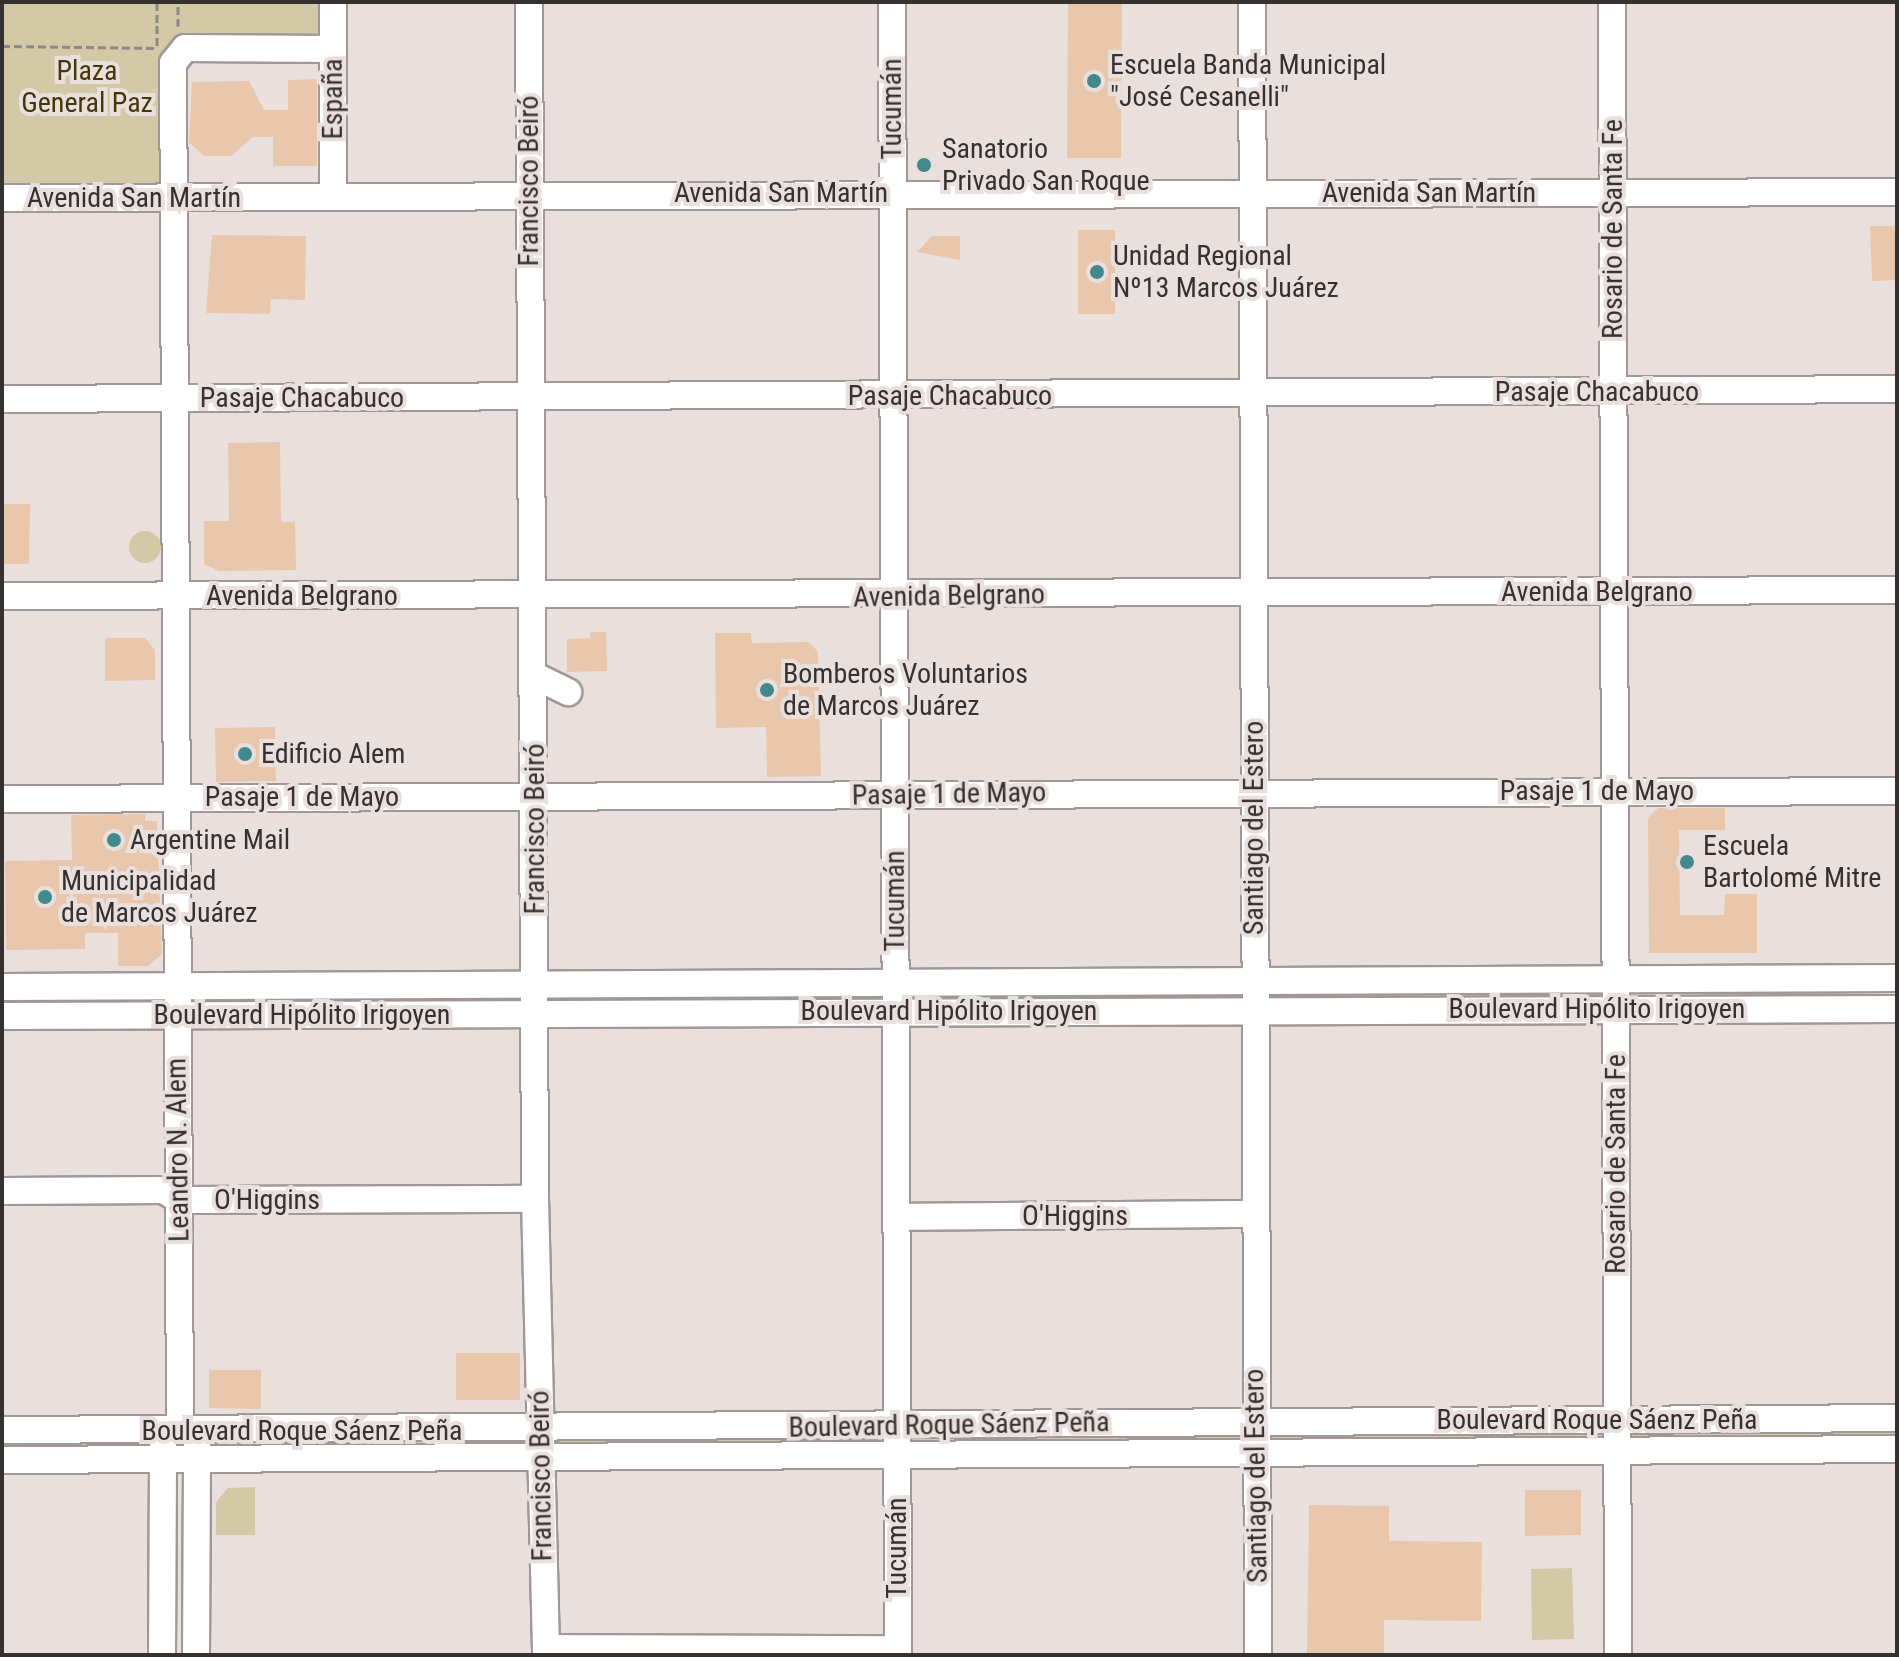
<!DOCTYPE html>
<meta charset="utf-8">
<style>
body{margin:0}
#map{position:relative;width:1899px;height:1657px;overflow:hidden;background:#e9e0de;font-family:"Roboto Condensed",sans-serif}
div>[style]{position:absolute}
.green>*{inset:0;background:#d3c9a6}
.round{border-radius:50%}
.building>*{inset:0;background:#e9c7ad}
.path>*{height:3px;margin-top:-1.5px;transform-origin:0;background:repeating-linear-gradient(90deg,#8d8786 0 8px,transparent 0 12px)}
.roads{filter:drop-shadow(2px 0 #a09796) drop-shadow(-2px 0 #a09796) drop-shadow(0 2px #a09796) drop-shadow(0 -2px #a09796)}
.minor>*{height:26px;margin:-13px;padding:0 13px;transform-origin:13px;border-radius:13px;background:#fff}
.dots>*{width:22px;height:22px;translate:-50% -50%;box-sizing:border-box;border:4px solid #e9e0de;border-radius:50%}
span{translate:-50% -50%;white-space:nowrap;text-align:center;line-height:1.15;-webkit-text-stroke:8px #e9e0de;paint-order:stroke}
.poi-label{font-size:28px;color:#353131}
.left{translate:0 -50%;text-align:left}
.park-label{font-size:28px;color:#433706}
.street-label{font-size:28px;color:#353131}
.frame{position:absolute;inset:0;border:4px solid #353131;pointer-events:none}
</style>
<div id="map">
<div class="green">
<i style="clip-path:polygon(2px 2px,328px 2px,328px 47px,184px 47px,171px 191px,2px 200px)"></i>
<i class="round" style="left:129px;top:531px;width:32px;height:32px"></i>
<i style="clip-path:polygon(1897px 1429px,1897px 1439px,2px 1450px,2px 1439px)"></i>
<i style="clip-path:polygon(255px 1487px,255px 1535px,216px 1535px,216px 1502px,228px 1488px)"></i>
<i style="clip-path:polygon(1572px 1568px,1574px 1639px,1532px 1640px,1531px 1569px)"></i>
</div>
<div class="building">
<i style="clip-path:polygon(1068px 4px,1122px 4px,1121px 158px,1067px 158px)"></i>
<i style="clip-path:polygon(317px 79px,317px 166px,273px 166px,273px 137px,253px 137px,231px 156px,204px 156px,189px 142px,192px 82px,249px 81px,264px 110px,288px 110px,288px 80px)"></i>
<i style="clip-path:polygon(1870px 226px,1896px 226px,1897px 280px,1872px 281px)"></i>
<i style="clip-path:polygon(1078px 230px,1115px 230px,1115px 314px,1078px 314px)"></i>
<i style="clip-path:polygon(212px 235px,306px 236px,305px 300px,271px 299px,270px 314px,206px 313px)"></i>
<i style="clip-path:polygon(932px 236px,960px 236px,960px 260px,917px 252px)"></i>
<i style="clip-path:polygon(280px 442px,281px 522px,295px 522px,296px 570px,219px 571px,204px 564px,204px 521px,229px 521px,228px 443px)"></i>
<i style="clip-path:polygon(2px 504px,30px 504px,29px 564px,2px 564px)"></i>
<i style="clip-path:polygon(590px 632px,606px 632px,607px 671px,567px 672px,567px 639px,590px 638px)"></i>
<i style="clip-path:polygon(715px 633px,751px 633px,752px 643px,809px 642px,818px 652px,821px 776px,767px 777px,766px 727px,716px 728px)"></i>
<i style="clip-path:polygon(105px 638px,145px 638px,155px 650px,155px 680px,105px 681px)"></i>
<i style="clip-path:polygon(275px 727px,276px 781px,216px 782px,215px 728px)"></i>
<i style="clip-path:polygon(1658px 808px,1725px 808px,1725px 830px,1679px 830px,1680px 915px,1724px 915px,1725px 894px,1757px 894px,1757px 953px,1649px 953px,1648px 818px)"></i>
<i style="clip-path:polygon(145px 814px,145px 821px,157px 821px,162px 954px,148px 966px,118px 966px,118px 933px,85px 933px,85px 949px,6px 950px,5px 861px,72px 860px,71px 815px)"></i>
<i style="clip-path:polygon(456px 1353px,520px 1353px,520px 1400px,456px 1400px)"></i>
<i style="clip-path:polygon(209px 1370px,261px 1370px,261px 1409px,209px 1408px)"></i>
<i style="clip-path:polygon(1525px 1490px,1581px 1490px,1581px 1535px,1525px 1536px)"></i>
<i style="clip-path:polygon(1309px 1505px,1389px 1506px,1389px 1541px,1482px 1542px,1481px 1621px,1384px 1620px,1384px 1655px,1307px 1655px)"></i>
</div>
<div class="path">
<i style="left:178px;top:26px;width:24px;rotate:-90deg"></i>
<i style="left:2px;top:46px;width:156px;rotate:0.7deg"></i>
<i style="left:157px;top:46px;width:44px;rotate:-90deg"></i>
</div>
<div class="roads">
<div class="minor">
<i style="left:333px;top:2px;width:194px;rotate:90deg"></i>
<i style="left:529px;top:2px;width:1197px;rotate:89.71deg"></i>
<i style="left:535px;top:1199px;width:456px;rotate:88.6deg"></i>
<i style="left:892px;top:2px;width:1653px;rotate:89.79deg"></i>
<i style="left:1252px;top:2px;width:1653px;rotate:89.79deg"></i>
<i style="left:1612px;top:2px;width:1653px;rotate:89.79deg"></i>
<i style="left:2px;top:198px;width:1895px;rotate:-0.18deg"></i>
<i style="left:2px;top:399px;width:1895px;rotate:-0.3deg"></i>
<i style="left:2px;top:596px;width:1895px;rotate:-0.18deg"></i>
<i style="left:535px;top:676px;width:37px;rotate:26deg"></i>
<i style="left:2px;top:799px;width:1895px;rotate:-0.24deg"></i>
<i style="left:2px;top:987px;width:1895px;rotate:-0.27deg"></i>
<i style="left:2px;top:1016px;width:1895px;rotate:-0.21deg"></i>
<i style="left:2px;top:1191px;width:161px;rotate:-0.4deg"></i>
<i style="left:163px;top:1190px;width:20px;rotate:30deg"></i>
<i style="left:180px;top:1200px;width:355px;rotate:-0.2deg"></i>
<i style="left:896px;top:1217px;width:357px;rotate:-0.5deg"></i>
<i style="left:2px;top:1430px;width:1895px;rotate:-0.36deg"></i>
<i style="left:180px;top:1430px;width:1367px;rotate:-90.29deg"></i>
<i style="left:173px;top:63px;width:19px;rotate:-51deg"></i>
<i style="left:185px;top:48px;width:147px;rotate:0.4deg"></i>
<i style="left:2px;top:1460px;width:1895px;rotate:-0.33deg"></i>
<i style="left:546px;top:1648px;width:352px;rotate:0.2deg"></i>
<i style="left:162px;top:1655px;width:209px;rotate:-89.7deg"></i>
<i style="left:196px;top:1655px;width:212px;rotate:-89.7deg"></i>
</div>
</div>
<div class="dots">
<i style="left:1094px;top:81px;background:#41898b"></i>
<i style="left:924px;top:165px;background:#41898b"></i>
<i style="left:1097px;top:272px;background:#41898b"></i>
<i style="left:767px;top:690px;background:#41898b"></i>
<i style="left:245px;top:754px;background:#41898b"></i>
<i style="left:114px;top:840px;background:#41898b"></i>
<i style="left:1687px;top:862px;background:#41898b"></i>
<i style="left:45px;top:897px;background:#41898b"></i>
</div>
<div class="poi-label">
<span class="left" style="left:1110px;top:81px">Escuela Banda Municipal<br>"José Cesanelli"</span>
<span class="left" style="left:942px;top:165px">Sanatorio<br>Privado San Roque</span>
<span class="left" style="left:1113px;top:272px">Unidad Regional<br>Nº13 Marcos Juárez</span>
<span class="left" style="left:783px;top:690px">Bomberos Voluntarios<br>de Marcos Juárez</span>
<span class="left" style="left:261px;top:754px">Edificio Alem</span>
<span class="left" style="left:130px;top:840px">Argentine Mail</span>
<span class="left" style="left:1703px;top:862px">Escuela<br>Bartolomé Mitre</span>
<span class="left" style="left:61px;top:897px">Municipalidad<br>de Marcos Juárez</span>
</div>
<div class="park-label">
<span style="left:87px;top:87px">Plaza<br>General Paz</span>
</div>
<div class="street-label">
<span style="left:333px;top:99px;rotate:-90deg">España</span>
<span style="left:892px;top:109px;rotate:-90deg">Tucumán</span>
<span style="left:529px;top:181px;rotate:-90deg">Francisco Beiró</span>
<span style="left:781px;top:193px">Avenida San Martín</span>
<span style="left:1429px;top:193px">Avenida San Martín</span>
<span style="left:134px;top:198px">Avenida San Martín</span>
<span style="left:1613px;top:229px;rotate:-90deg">Rosario de Santa Fe</span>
<span style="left:1597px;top:392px">Pasaje Chacabuco</span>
<span style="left:950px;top:396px">Pasaje Chacabuco</span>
<span style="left:302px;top:398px">Pasaje Chacabuco</span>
<span style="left:1597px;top:592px">Avenida Belgrano</span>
<span style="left:302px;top:596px">Avenida Belgrano</span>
<span style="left:949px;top:596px;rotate:-1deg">Avenida Belgrano</span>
<span style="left:1597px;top:791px">Pasaje 1 de Mayo</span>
<span style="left:949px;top:794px;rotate:-1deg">Pasaje 1 de Mayo</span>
<span style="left:302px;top:797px">Pasaje 1 de Mayo</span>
<span style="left:1254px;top:828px;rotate:-90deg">Santiago del Estero</span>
<span style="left:535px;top:829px;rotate:-90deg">Francisco Beiró</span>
<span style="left:895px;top:901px;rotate:-90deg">Tucumán</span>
<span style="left:1597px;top:1009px">Boulevard Hipólito Irigoyen</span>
<span style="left:949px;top:1011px">Boulevard Hipólito Irigoyen</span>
<span style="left:302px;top:1015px">Boulevard Hipólito Irigoyen</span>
<span style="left:178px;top:1150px;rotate:-91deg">Leandro N. Alem</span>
<span style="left:1616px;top:1164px;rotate:-90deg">Rosario de Santa Fe</span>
<span style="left:267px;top:1200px">O'Higgins</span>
<span style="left:1075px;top:1216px">O'Higgins</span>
<span style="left:1597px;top:1420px">Boulevard Roque Sáenz Peña</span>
<span style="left:949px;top:1425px;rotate:-1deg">Boulevard Roque Sáenz Peña</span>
<span style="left:302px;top:1431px">Boulevard Roque Sáenz Peña</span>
<span style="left:541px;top:1476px;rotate:-91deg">Francisco Beiró</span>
<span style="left:1256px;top:1476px;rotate:-91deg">Santiago del Estero</span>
<span style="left:897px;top:1548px;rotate:-90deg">Tucumán</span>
</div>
<div class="frame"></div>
</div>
